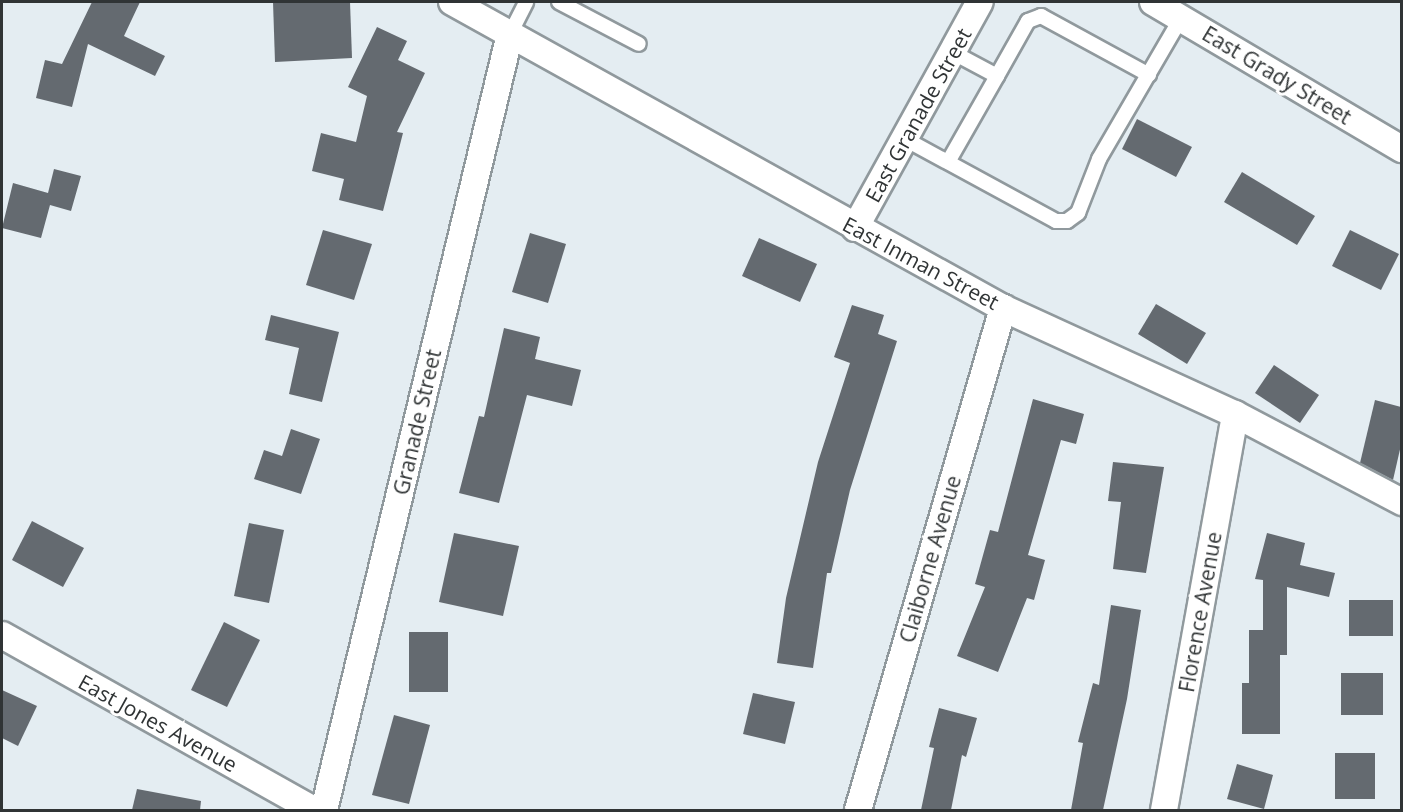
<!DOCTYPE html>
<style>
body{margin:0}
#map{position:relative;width:1403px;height:812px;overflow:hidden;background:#e4edf2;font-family:"Open Sans",sans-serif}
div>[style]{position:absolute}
.building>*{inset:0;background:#646a70}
.roads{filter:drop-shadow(2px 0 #90999d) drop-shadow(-2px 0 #90999d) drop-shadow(0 2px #90999d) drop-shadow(0 -2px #90999d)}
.service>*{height:14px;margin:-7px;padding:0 7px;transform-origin:7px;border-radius:7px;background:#fff}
.minor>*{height:26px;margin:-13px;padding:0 13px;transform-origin:13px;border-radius:13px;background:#fff}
span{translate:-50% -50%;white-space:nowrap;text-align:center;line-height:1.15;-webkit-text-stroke:6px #fff;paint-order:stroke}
.street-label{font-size:21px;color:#303435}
.frame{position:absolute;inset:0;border:3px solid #303435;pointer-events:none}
</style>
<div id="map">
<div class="building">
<i style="clip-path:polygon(92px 2px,140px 2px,124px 36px,165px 56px,155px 76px,88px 44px,72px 107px,36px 98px,45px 60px,62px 64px)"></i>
<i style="clip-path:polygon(273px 2px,350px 2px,352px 58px,275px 62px)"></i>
<i style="clip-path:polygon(377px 27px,407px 41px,398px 60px,425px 73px,397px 132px,403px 133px,383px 211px,339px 200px,344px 179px,312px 171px,321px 133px,356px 142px,367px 96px,348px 87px)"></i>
<i style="clip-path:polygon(1137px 119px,1192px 147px,1176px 177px,1122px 149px)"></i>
<i style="clip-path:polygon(54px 169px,81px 176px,71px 211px,50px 205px,41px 238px,2px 228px,13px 183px,48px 193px)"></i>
<i style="clip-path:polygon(1242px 172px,1315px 216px,1297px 245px,1224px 202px)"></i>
<i style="clip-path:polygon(323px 230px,372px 244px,354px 300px,306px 285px)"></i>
<i style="clip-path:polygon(1350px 230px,1399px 254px,1381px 290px,1332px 266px)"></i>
<i style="clip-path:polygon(530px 233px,566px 244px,548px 303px,512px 292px)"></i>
<i style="clip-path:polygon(759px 238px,817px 264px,800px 302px,742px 276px)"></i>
<i style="clip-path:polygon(1156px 304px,1206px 333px,1187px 364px,1138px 334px)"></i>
<i style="clip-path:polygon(852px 305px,884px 315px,878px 334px,897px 341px,850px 490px,831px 573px,827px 573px,813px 668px,777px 663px,786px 598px,818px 462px,850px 363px,834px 357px)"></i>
<i style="clip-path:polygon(271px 315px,339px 332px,322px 402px,289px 394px,299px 348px,265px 340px)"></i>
<i style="clip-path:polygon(504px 328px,540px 337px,535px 359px,581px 370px,572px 406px,527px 395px,499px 503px,459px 493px,479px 416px,484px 417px)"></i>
<i style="clip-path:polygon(1274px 365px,1319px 395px,1300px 423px,1255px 393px)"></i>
<i style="clip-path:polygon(1033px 399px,1084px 414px,1076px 444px,1061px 440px,1028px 555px,1045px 560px,1034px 600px,1027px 598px,998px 672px,957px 656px,985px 587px,975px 584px,990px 530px,998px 532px)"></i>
<i style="clip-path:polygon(1375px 400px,1401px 407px,1401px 445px,1393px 480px,1360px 463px)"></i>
<i style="clip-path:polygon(291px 429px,320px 439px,301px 494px,254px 479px,264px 450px,282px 456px)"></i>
<i style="clip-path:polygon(1113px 462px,1164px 467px,1146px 573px,1113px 569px,1121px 502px,1108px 501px)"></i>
<i style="clip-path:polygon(32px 521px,84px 548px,63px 587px,12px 560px)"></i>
<i style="clip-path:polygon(249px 523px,284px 530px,269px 603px,234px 596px)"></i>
<i style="clip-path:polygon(454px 533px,519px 546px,503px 616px,439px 602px)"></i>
<i style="clip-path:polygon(1267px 533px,1305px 543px,1300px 565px,1335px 573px,1329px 597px,1287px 587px,1287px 655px,1280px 655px,1280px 734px,1242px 734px,1242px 683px,1249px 683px,1249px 630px,1263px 630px,1263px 580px,1255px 579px)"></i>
<i style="clip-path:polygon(1349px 600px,1393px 600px,1393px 636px,1349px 636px)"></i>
<i style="clip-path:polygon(1111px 605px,1141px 610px,1127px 699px,1103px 810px,1071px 810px,1083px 743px,1078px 742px,1093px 683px,1099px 685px)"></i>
<i style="clip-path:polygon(224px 622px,260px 640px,227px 707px,191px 690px)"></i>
<i style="clip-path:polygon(409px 632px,448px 632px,448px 692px,409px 692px)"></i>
<i style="clip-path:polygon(1341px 673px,1383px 673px,1383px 715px,1341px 715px)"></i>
<i style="clip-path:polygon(2px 690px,37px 706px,18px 746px,2px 738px)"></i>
<i style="clip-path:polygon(753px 693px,795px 702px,785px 744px,743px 734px)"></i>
<i style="clip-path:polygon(939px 708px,977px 718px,966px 757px,962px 755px,951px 810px,921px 810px,934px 748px,929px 747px)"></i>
<i style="clip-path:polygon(394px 715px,430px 725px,409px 804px,372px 795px)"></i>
<i style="clip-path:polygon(1335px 753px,1375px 753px,1375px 799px,1335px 799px)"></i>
<i style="clip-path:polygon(1237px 764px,1273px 775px,1264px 809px,1227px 799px)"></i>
<i style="clip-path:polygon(137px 789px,201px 801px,200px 810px,132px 810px)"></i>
</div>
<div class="roads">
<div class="service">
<i style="left:559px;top:2px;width:90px;rotate:27.7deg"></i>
<i style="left:510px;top:34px;width:36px;rotate:-63deg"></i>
<i style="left:997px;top:76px;width:63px;rotate:-60.6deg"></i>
<i style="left:1028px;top:21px;width:14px;rotate:-21deg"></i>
<i style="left:1041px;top:16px;width:123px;rotate:28.6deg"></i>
<i style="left:905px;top:139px;width:172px;rotate:28.5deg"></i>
<i style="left:1056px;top:221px;width:11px"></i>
<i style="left:1067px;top:221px;width:14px;rotate:-36deg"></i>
<i style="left:1078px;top:213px;width:58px;rotate:-68.7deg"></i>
<i style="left:1099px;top:159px;width:163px;rotate:-59.8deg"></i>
<i style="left:948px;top:162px;width:99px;rotate:-60.3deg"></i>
<i style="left:997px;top:76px;width:51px;rotate:-151.9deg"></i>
</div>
<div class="minor">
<i style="left:452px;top:2px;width:630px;rotate:29.05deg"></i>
<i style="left:1003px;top:308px;width:255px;rotate:24.6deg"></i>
<i style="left:1235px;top:414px;width:189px;rotate:27.8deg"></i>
<i style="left:1153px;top:2px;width:289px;rotate:30.6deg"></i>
<i style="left:855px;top:228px;width:258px;rotate:-61.1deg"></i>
<i style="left:2px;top:635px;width:358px;rotate:29.3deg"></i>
<i style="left:324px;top:810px;width:798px;rotate:-76.52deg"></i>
<i style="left:858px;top:810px;width:523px;rotate:-73.89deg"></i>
<i style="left:1164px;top:810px;width:402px;rotate:-79.8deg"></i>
</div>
</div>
<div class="street-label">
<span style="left:1277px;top:75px;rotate:31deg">East Grady Street</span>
<span style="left:918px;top:115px;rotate:-61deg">East Granade Street</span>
<span style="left:921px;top:263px;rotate:28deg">East Inman Street</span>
<span style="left:417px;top:422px;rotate:-77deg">Granade Street</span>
<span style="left:930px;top:559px;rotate:-74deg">Claiborne Avenue</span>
<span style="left:1200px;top:612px;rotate:-80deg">Florence Avenue</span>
<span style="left:158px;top:723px;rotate:29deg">East Jones Avenue</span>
</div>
<div class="frame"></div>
</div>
